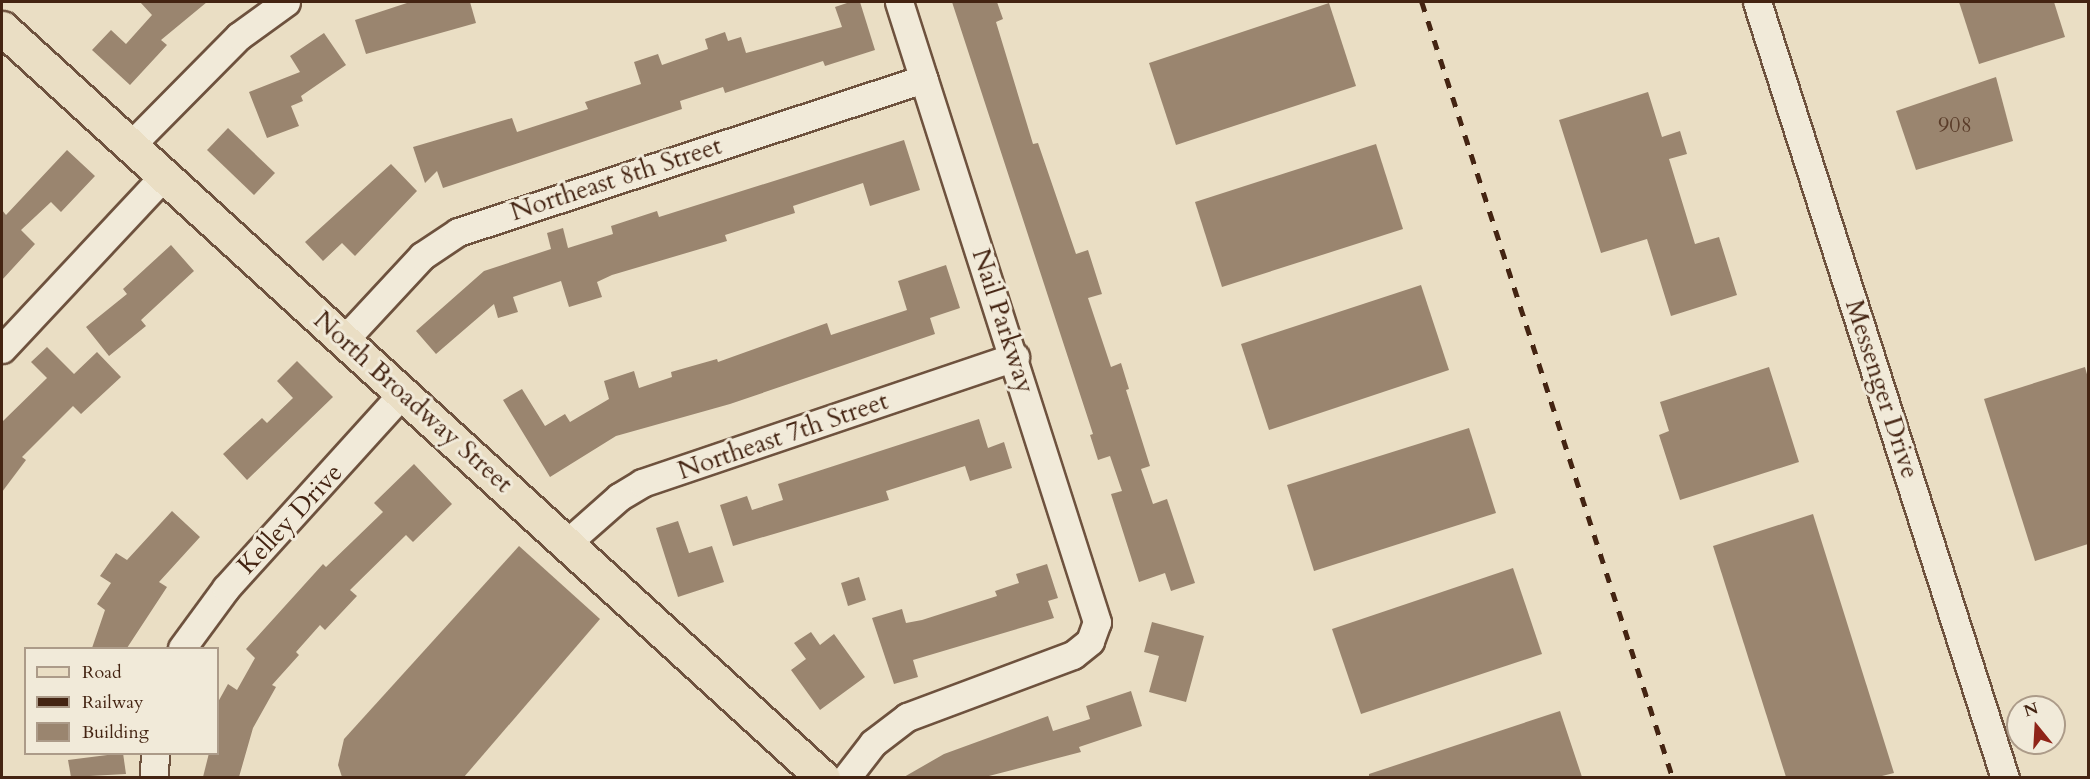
<!DOCTYPE html>
<style>
body{margin:0}
#map{position:relative;width:2090px;height:779px;overflow:hidden;background:#eadec4;font-family:Cardo,serif}
div>[style]{position:absolute}
.building>*{inset:0;background:#9a856f}
.roads{filter:drop-shadow(2px 0 #6e523e) drop-shadow(-2px 0 #6e523e) drop-shadow(0 2px #6e523e) drop-shadow(0 -2px #6e523e)}
.minor>*{height:27px;margin:-13.5px;padding:0 13.5px;transform-origin:13.5px;border-radius:13.5px;background:#f1ead9}
.major>*{height:33px;margin:-16.5px;padding:0 16.5px;transform-origin:16.5px;border-radius:16.5px;background:#eadec4}
.rail>*{height:4.5px;margin-top:-2.25px;transform-origin:0;background:repeating-linear-gradient(90deg,#442412 0 10px,transparent 0 20px)}
span{translate:-50% -50%;white-space:nowrap;text-align:center;line-height:1.15;-webkit-text-stroke:6px #f1ead9;paint-order:stroke}
.number-label{font-size:22px;color:#5a3c29}
.number-label span{-webkit-text-stroke-width:0}
.street-label{font-size:26px;color:#442412}
.frame{position:absolute;inset:0;border:3px solid #442412;pointer-events:none}
.legend{position:absolute;left:24px;top:647px;width:195px;height:108px;box-sizing:border-box;background:#f1ead9;border:2px solid #ac9b89;margin:0;padding:8px 10px;list-style:none;font-size:18px;color:#442412}
.legend li{display:flex;align-items:center;gap:12px;height:30px}
.legend b{width:30px;border:2px solid #ac9b89}
.north{position:absolute;left:2006px;top:695px;width:60px;height:60px;box-sizing:border-box;background:#f1ead9;border:2px solid #ac9b89;border-radius:50%;rotate:342deg;font-size:16px;font-weight:700;line-height:24px;text-align:center;color:#442412}
.north::after{content:'';display:block;margin:auto;width:21px;height:27px;background:#8f2418;clip-path:polygon(50% 0,100% 100%,50% 72%,0 100%)}
</style>
<div id="map">
<div class="building">
<i style="clip-path:polygon(140px 2px,207px 2px,161px 40px,167px 45px,130px 85px,92px 50px,111px 30px,126px 44px,152px 15px)"></i>
<i style="clip-path:polygon(410px 2px,470px 2px,476px 23px,366px 54px,355px 20px)"></i>
<i style="clip-path:polygon(850px 2px,860px 2px,875px 50px,825px 66px,823px 61px,725px 93px,723px 87px,680px 101px,682px 109px,443px 188px,437px 171px,425px 183px,413px 147px,512px 118px,517px 132px,588px 109px,585px 102px,641px 84px,634px 62px,658px 54px,662px 65px,708px 49px,705px 39px,725px 32px,728px 41px,741px 37px,746px 53px,842px 27px,835px 7px)"></i>
<i style="clip-path:polygon(952px 2px,997px 2px,1003px 19px,996px 22px,1033px 144px,1038px 143px,1076px 254px,1088px 250px,1102px 294px,1088px 298px,1111px 367px,1121px 363px,1129px 389px,1126px 390px,1150px 466px,1141px 469px,1153px 504px,1167px 499px,1195px 583px,1171px 591px,1165px 573px,1139px 582px,1111px 494px,1122px 491px,1110px 456px,1098px 460px,1090px 435px,1093px 434px)"></i>
<i style="clip-path:polygon(1959px 2px,2054px 2px,2065px 37px,1979px 64px)"></i>
<i style="clip-path:polygon(1329px 3px,1356px 86px,1176px 145px,1149px 63px)"></i>
<i style="clip-path:polygon(324px 33px,346px 65px,301px 96px,303px 101px,291px 106px,299px 126px,267px 138px,249px 92px,300px 72px,290px 56px)"></i>
<i style="clip-path:polygon(1996px 77px,2013px 141px,1916px 170px,1896px 111px)"></i>
<i style="clip-path:polygon(1648px 92px,1662px 137px,1680px 131px,1687px 154px,1669px 159px,1695px 244px,1719px 237px,1737px 295px,1671px 316px,1647px 239px,1601px 253px,1559px 120px)"></i>
<i style="clip-path:polygon(228px 128px,275px 173px,254px 195px,207px 150px)"></i>
<i style="clip-path:polygon(904px 140px,920px 190px,870px 206px,863px 183px,793px 206px,795px 213px,725px 235px,727px 241px,612px 275px,597px 282px,602px 297px,569px 307px,561px 281px,513px 297px,518px 312px,498px 318px,494px 304px,436px 354px,416px 331px,484px 271px,551px 249px,547px 233px,563px 228px,568px 248px,613px 234px,611px 226px,657px 211px,659px 217px)"></i>
<i style="clip-path:polygon(1376px 144px,1403px 229px,1222px 287px,1195px 202px)"></i>
<i style="clip-path:polygon(67px 150px,95px 176px,61px 212px,51px 202px,21px 230px,35px 244px,2px 280px,2px 210px,6px 215px)"></i>
<i style="clip-path:polygon(391px 164px,417px 191px,355px 256px,342px 243px,323px 261px,305px 242px)"></i>
<i style="clip-path:polygon(171px 245px,194px 271px,141px 320px,146px 326px,109px 356px,86px 327px,127px 294px,123px 289px)"></i>
<i style="clip-path:polygon(946px 265px,960px 308px,930px 318px,935px 334px,730px 404px,616px 436px,550px 477px,503px 400px,522px 389px,545px 426px,565px 414px,570px 422px,609px 399px,604px 381px,634px 371px,639px 388px,672px 377px,671px 372px,717px 359px,718px 362px,827px 323px,831px 335px,907px 310px,898px 281px)"></i>
<i style="clip-path:polygon(1421px 285px,1449px 370px,1269px 430px,1241px 344px)"></i>
<i style="clip-path:polygon(47px 347px,74px 374px,97px 352px,121px 377px,81px 414px,73px 406px,22px 457px,26px 460px,2px 492px,2px 422px,47px 378px,31px 362px)"></i>
<i style="clip-path:polygon(297px 361px,333px 397px,247px 480px,223px 454px,262px 418px,267px 423px,293px 398px,277px 381px)"></i>
<i style="clip-path:polygon(1769px 367px,1799px 462px,1680px 500px,1659px 435px,1669px 431px,1660px 402px)"></i>
<i style="clip-path:polygon(2085px 367px,2088px 378px,2088px 544px,2035px 561px,1984px 399px)"></i>
<i style="clip-path:polygon(979px 419px,988px 448px,1004px 442px,1012px 468px,970px 481px,965px 466px,886px 491px,889px 500px,733px 546px,720px 505px,747px 496px,752px 510px,783px 500px,778px 484px)"></i>
<i style="clip-path:polygon(1469px 428px,1496px 513px,1314px 571px,1287px 485px)"></i>
<i style="clip-path:polygon(414px 464px,452px 504px,413px 542px,406px 535px,350px 590px,357px 596px,325px 630px,320px 625px,296px 652px,299px 655px,272px 685px,276px 687px,253px 728px,239px 777px,203px 777px,209px 753px,218px 753px,218px 702px,228px 684px,237px 690px,255px 658px,246px 649px,323px 564px,326px 567px,383px 512px,374px 503px)"></i>
<i style="clip-path:polygon(172px 511px,200px 537px,159px 582px,167px 587px,127px 648px,92px 648px,105px 610px,97px 604px,111px 583px,100px 576px,116px 553px,127px 560px)"></i>
<i style="clip-path:polygon(1813px 514px,1894px 773px,1878px 777px,1786px 777px,1713px 546px)"></i>
<i style="clip-path:polygon(678px 521px,689px 553px,712px 546px,724px 582px,678px 597px,656px 528px)"></i>
<i style="clip-path:polygon(519px 546px,600px 619px,464px 777px,342px 777px,338px 765px,344px 739px)"></i>
<i style="clip-path:polygon(1047px 564px,1058px 598px,1048px 601px,1054px 618px,913px 660px,918px 677px,894px 684px,872px 618px,902px 609px,906px 623px,922px 620px,997px 596px,995px 591px,1019px 583px,1016px 574px)"></i>
<i style="clip-path:polygon(1513px 568px,1542px 654px,1361px 714px,1332px 629px)"></i>
<i style="clip-path:polygon(859px 577px,866px 600px,848px 606px,841px 583px)"></i>
<i style="clip-path:polygon(1152px 622px,1204px 636px,1186px 702px,1149px 692px,1159px 656px,1144px 652px)"></i>
<i style="clip-path:polygon(811px 632px,820px 645px,834px 634px,865px 677px,820px 710px,791px 670px,806px 659px,794px 643px)"></i>
<i style="clip-path:polygon(1131px 691px,1142px 726px,1079px 747px,1081px 752px,985px 777px,904px 777px,944px 754px,1048px 716px,1053px 731px,1090px 719px,1086px 706px)"></i>
<i style="clip-path:polygon(1560px 711px,1582px 777px,1369px 777px,1369px 774px)"></i>
<i style="clip-path:polygon(123px 753px,126px 774px,71px 777px,68px 760px)"></i>
</div>
<div class="roads">
<div class="minor">
<i style="left:1757px;top:2px;width:815px;rotate:72.28deg"></i>
<i style="left:131px;top:145px;width:153px;rotate:-45.3deg"></i>
<i style="left:239px;top:36px;width:58px;rotate:-35.9deg"></i>
<i style="left:344px;top:340px;width:115px;rotate:-47.1deg"></i>
<i style="left:422px;top:256px;width:43px;rotate:-33.7deg"></i>
<i style="left:458px;top:232px;width:490px;rotate:-18.2deg"></i>
<i style="left:2px;top:349px;width:237px;rotate:-46.9deg"></i>
<i style="left:567px;top:543px;width:69px;rotate:-41.5deg"></i>
<i style="left:619px;top:497px;width:27px;rotate:-31deg"></i>
<i style="left:642px;top:483px;width:394px;rotate:-18.7deg"></i>
<i style="left:182px;top:648px;width:74px;rotate:-53.7deg"></i>
<i style="left:226px;top:588px;width:263px;rotate:-47.8deg"></i>
<i style="left:154px;top:778px;width:24px;rotate:-88deg"></i>
<i style="left:846px;top:778px;width:44px;rotate:-52.4deg"></i>
<i style="left:873px;top:743px;width:43px;rotate:-37.4deg"></i>
<i style="left:907px;top:717px;width:177px;rotate:-20.5deg"></i>
<i style="left:1073px;top:655px;width:22px;rotate:-39deg"></i>
<i style="left:1090px;top:641px;width:20px;rotate:-70deg"></i>
<i style="left:1097px;top:622px;width:651px;rotate:-107.71deg"></i>
</div>
<div class="major">
<i style="left:2px;top:28px;width:1112px;rotate:42.41deg"></i>
</div>
</div>
<div class="rail">
<i style="left:1422px;top:2px;width:816px;rotate:72.08deg"></i>
</div>
<div class="number-label">
<span style="left:1955px;top:126px">908</span>
</div>
<div class="street-label">
<span style="left:616px;top:179px;rotate:-18deg">Northeast 8th Street</span>
<span style="left:1003px;top:321px;rotate:72deg">Nail Parkway</span>
<span style="left:1882px;top:389px;rotate:72deg">Messenger Drive</span>
<span style="left:413px;top:402px;rotate:42deg">North Broadway Street</span>
<span style="left:783px;top:436px;rotate:-19deg">Northeast 7th Street</span>
<span style="left:290px;top:519px;rotate:-47deg">Kelley Drive</span>
</div>
<div class="frame"></div>
<ul class="legend">
<li><b style="height:8px;background:#eadec4"></b>Road</li>
<li><b style="height:8px;background:#442412"></b>Railway</li>
<li><b style="height:16px;background:#9a856f"></b>Building</li>
</ul>
<div class="north">N</div>
</div>
